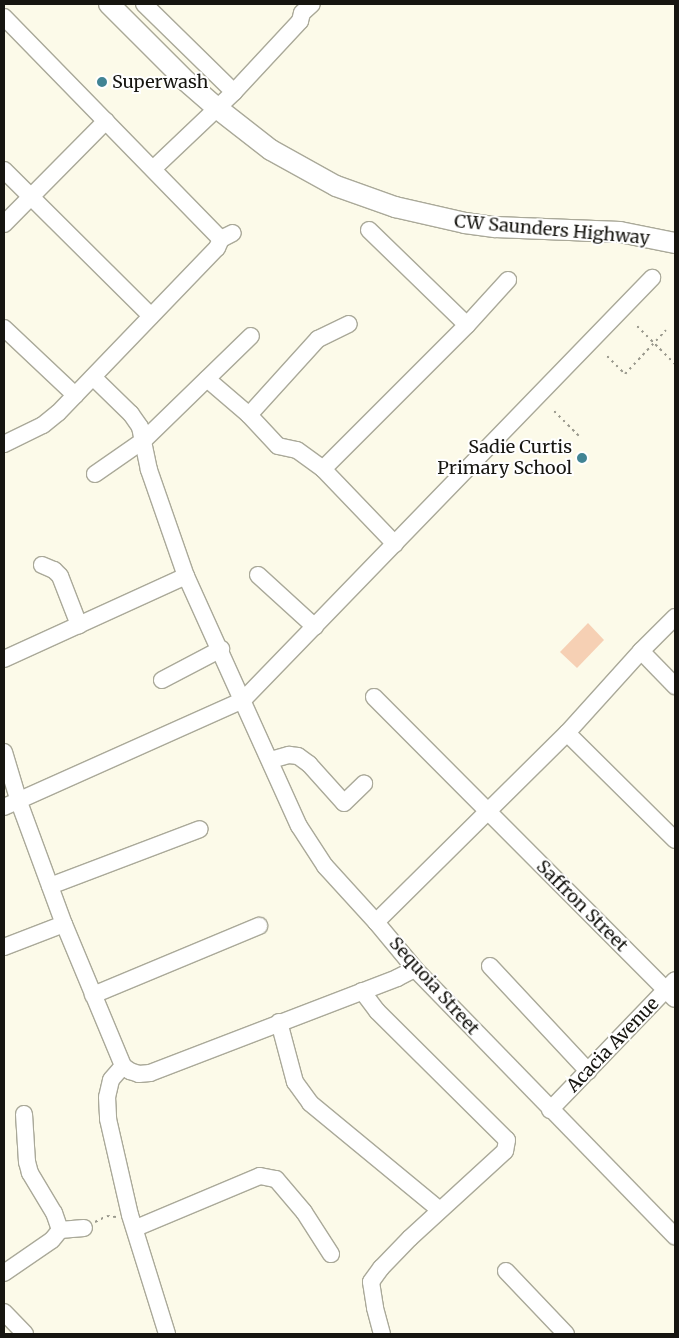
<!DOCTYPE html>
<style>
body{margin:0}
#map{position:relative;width:679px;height:1338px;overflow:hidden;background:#fcfae9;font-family:Merriweather,serif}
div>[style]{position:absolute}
.green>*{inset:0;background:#f6d0b4}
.path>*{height:2px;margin-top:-1px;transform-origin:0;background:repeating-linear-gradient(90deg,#9a998d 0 2.5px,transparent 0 6.5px)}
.roads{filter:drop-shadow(1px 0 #aaa999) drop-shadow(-1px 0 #aaa999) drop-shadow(0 1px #aaa999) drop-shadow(0 -1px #aaa999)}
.minor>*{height:16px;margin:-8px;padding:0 8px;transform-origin:8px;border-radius:8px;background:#fff}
.major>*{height:20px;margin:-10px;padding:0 10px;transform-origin:10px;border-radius:10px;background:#fff}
.dots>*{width:14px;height:14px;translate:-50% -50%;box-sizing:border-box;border:2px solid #fff;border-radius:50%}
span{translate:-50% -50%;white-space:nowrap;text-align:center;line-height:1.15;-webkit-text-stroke:4px #fff;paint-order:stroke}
.poi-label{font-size:18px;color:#161510}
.left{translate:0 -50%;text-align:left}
.right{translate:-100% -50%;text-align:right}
.street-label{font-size:18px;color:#161510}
.frame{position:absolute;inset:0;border:5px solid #161510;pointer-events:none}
</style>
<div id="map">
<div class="green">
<i style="clip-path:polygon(588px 623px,604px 640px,577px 668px,560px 652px)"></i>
</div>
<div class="path">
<i style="left:637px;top:326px;width:54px;rotate:45deg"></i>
<i style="left:607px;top:356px;width:25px;rotate:45deg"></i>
<i style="left:625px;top:374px;width:60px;rotate:-47deg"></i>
<i style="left:554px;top:411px;width:35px;rotate:45deg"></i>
<i style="left:95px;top:1222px;width:13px;rotate:-27deg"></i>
<i style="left:107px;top:1216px;width:9px;rotate:6deg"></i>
</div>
<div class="roads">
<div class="minor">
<i style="left:144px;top:4px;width:126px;rotate:44.4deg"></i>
<i style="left:4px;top:17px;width:310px;rotate:45.7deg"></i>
<i style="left:153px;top:169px;width:112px;rotate:-43.5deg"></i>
<i style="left:234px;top:92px;width:97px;rotate:-47.1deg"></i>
<i style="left:300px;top:21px;width:8px;rotate:-76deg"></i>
<i style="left:302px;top:13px;width:13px;rotate:-42deg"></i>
<i style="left:4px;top:170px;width:207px;rotate:44.8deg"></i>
<i style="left:4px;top:224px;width:145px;rotate:-45.3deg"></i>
<i style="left:369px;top:230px;width:136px;rotate:44.1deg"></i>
<i style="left:4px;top:328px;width:98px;rotate:43.3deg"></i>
<i style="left:93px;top:377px;width:53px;rotate:44.2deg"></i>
<i style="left:131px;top:414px;width:16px;rotate:55deg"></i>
<i style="left:140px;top:427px;width:44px;rotate:78.2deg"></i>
<i style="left:149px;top:470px;width:112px;rotate:70.8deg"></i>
<i style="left:186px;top:576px;width:274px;rotate:65.7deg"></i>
<i style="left:299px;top:826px;width:48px;rotate:57deg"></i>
<i style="left:325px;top:866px;width:76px;rotate:47.7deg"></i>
<i style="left:376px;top:922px;width:61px;rotate:50.3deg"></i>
<i style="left:415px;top:969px;width:373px;rotate:45.8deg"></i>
<i style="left:207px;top:379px;width:55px;rotate:40.6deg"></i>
<i style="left:249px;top:415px;width:42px;rotate:46.9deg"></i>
<i style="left:278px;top:446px;width:19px;rotate:12deg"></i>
<i style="left:297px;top:450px;width:32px;rotate:36deg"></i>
<i style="left:249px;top:415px;width:103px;rotate:-47.8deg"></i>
<i style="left:318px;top:339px;width:34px;rotate:-26deg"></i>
<i style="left:4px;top:444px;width:43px;rotate:-26deg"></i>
<i style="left:43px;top:425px;width:19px;rotate:-39deg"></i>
<i style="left:58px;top:413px;width:229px;rotate:-46.1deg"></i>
<i style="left:217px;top:248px;width:10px;rotate:-66deg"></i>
<i style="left:221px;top:239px;width:13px;rotate:-27deg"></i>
<i style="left:95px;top:474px;width:60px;rotate:-34.8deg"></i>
<i style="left:144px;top:440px;width:149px;rotate:-44.2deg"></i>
<i style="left:395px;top:544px;width:104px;rotate:-133.8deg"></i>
<i style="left:323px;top:469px;width:204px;rotate:-45deg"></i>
<i style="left:467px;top:325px;width:61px;rotate:-47.7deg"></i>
<i style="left:42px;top:565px;width:13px;rotate:23deg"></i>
<i style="left:54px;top:570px;width:8px;rotate:45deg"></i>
<i style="left:60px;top:576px;width:53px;rotate:68.8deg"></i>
<i style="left:258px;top:575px;width:77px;rotate:42.4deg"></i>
<i style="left:641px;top:651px;width:49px;rotate:45.8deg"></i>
<i style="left:4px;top:659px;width:200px;rotate:-24.5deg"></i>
<i style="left:162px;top:680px;width:67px;rotate:-27.7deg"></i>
<i style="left:374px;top:697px;width:426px;rotate:45.1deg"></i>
<i style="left:567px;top:733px;width:152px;rotate:44.7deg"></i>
<i style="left:4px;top:752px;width:52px;rotate:73.3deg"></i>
<i style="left:19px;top:802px;width:130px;rotate:69.8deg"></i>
<i style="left:64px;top:924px;width:154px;rotate:67.4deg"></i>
<i style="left:123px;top:1066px;width:9px;rotate:36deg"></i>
<i style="left:130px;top:1071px;width:9px;rotate:18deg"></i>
<i style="left:139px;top:1074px;width:11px;rotate:-5deg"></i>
<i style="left:150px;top:1073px;width:265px;rotate:-21deg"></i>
<i style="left:397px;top:978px;width:20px;rotate:-27deg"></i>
<i style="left:271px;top:760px;width:19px;rotate:-16deg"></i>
<i style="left:289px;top:755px;width:9px;rotate:6deg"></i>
<i style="left:298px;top:756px;width:14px;rotate:36deg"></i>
<i style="left:309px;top:764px;width:52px;rotate:48.1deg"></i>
<i style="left:344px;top:803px;width:28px;rotate:-44deg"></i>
<i style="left:4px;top:807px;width:262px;rotate:-24.1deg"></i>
<i style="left:243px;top:700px;width:588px;rotate:-45.9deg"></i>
<i style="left:50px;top:886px;width:160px;rotate:-20.8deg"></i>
<i style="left:376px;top:922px;width:269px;rotate:-44.7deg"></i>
<i style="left:567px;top:733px;width:110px;rotate:-47.9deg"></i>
<i style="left:641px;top:651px;width:48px;rotate:-45deg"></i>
<i style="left:4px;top:947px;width:64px;rotate:-21deg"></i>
<i style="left:490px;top:966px;width:144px;rotate:47deg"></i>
<i style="left:362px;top:991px;width:25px;rotate:53deg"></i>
<i style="left:377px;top:1011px;width:183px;rotate:44.8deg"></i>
<i style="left:507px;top:1140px;width:11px;rotate:100deg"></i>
<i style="left:505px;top:1151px;width:129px;rotate:137.5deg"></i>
<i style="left:410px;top:1238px;width:42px;rotate:134deg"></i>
<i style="left:381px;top:1268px;width:17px;rotate:126deg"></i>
<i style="left:371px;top:1282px;width:26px;rotate:81deg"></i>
<i style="left:375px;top:1308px;width:27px;rotate:75deg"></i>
<i style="left:93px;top:995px;width:180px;rotate:-22.6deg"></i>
<i style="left:279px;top:1022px;width:62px;rotate:75.1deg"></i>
<i style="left:295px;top:1082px;width:26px;rotate:54deg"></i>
<i style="left:310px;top:1103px;width:168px;rotate:39.5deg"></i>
<i style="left:123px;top:1066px;width:18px;rotate:131deg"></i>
<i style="left:111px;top:1080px;width:17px;rotate:103deg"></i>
<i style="left:107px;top:1097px;width:22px;rotate:87deg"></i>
<i style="left:108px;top:1119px;width:98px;rotate:77.1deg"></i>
<i style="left:130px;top:1215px;width:125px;rotate:72.7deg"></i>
<i style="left:550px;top:1110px;width:180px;rotate:-46.1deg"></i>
<i style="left:136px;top:1228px;width:134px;rotate:-22.8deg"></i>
<i style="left:260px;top:1176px;width:16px;rotate:11deg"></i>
<i style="left:276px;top:1179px;width:43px;rotate:49.7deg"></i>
<i style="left:304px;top:1212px;width:50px;rotate:57.3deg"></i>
<i style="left:60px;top:1230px;width:24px;rotate:-5deg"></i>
<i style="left:506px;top:1271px;width:87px;rotate:46.4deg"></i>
<i style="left:4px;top:1273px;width:58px;rotate:-34.5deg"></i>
<i style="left:52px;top:1240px;width:13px;rotate:-51deg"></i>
<i style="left:60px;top:1230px;width:18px;rotate:-109deg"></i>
<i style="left:54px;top:1213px;width:47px;rotate:-121deg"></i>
<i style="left:30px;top:1173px;width:11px;rotate:-105deg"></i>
<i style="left:27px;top:1162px;width:48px;rotate:-93.6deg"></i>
<i style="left:4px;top:1312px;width:30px;rotate:46deg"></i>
</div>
<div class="major">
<i style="left:109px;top:4px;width:110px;rotate:45deg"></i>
<i style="left:187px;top:82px;width:40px;rotate:41deg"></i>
<i style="left:217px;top:108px;width:68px;rotate:37.9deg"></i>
<i style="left:271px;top:150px;width:74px;rotate:29deg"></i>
<i style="left:336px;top:186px;width:63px;rotate:19.6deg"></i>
<i style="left:395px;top:207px;width:72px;rotate:12.9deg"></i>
<i style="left:465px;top:223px;width:30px;rotate:8deg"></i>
<i style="left:495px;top:227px;width:125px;rotate:2.3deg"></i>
<i style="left:620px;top:232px;width:56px;rotate:11.3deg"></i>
</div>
</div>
<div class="dots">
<i style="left:102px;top:82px;background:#418494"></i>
<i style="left:582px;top:458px;background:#418494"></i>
</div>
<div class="poi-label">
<span class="left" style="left:112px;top:82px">Superwash</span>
<span class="right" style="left:572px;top:458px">Sadie Curtis<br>Primary School</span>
</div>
<div class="street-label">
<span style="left:552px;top:230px;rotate:5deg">CW Saunders Highway</span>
<span style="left:582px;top:906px;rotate:45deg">Saffron Street</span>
<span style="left:434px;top:986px;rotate:48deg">Sequoia Street</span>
<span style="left:613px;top:1045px;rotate:-46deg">Acacia Avenue</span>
</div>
<div class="frame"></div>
</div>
